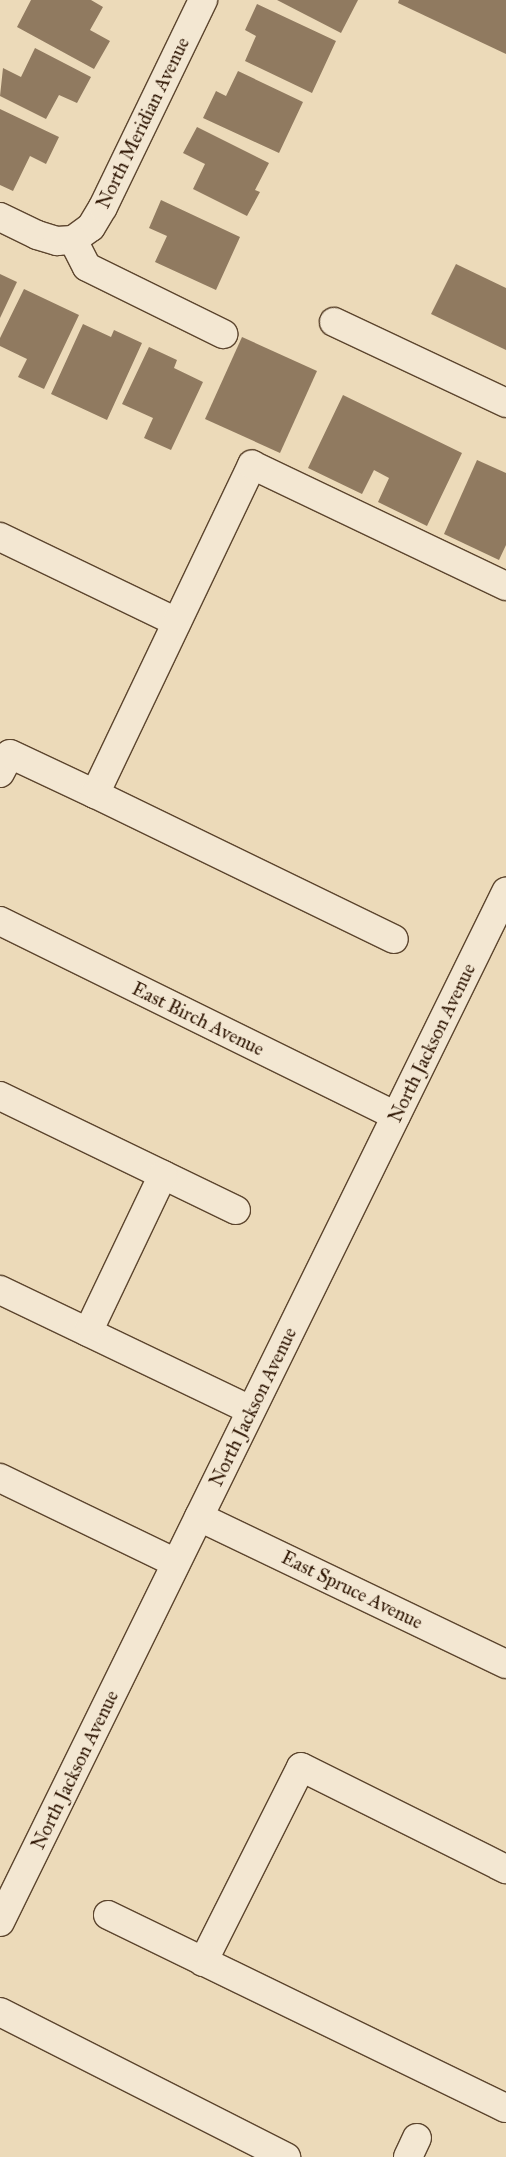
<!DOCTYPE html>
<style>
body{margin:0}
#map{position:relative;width:506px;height:2157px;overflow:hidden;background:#ecdab9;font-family:"IM FELL Great Primer",serif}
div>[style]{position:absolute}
.building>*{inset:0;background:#907a60}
.roads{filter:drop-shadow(1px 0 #5c452e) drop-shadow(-1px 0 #5c452e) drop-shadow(0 1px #5c452e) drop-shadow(0 -1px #5c452e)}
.minor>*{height:28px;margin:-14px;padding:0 14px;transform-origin:14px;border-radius:14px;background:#f3e7d2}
span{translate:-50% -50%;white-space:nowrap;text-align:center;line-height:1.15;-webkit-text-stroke:4px #f3e7d2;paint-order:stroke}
.street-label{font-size:19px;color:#2c1300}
</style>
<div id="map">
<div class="building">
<i style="clip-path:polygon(31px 0,91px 0,103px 7px,90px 30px,110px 41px,94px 69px,17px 27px)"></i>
<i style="clip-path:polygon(277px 0,358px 0,341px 33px)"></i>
<i style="clip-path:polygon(399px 0,506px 0,506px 54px,398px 3px)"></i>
<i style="clip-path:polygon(257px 4px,336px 41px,312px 93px,245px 61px,256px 36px,245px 30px)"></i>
<i style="clip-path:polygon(35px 48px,91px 77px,77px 103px,59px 95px,46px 119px,0 96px,3px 68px,21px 77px)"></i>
<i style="clip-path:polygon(238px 71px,303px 102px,279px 153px,203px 118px,216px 91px,226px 96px)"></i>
<i style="clip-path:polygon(0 109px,59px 137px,46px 164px,30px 156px,13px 191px,0 185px)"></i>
<i style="clip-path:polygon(197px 127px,269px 163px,255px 190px,260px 192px,247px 216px,193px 189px,205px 164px,183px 153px)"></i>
<i style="clip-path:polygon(161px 200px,240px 237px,216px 290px,155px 262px,167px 236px,149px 228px)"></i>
<i style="clip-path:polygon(456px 264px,506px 288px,506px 350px,431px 314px)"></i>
<i style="clip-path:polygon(0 274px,17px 282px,0 318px)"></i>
<i style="clip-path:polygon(24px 289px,79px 315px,44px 389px,18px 377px,27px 359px,0 346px,0 338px)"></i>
<i style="clip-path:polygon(83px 324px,111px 337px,114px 330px,142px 343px,107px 420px,51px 394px)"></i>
<i style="clip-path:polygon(242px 337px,317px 371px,280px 453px,205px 419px)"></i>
<i style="clip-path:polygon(149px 347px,177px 360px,174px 368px,203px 382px,171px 450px,144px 438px,153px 418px,122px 404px)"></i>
<i style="clip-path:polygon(343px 395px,462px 453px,427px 526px,378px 502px,389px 478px,374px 470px,362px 494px,308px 468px)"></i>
<i style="clip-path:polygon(477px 460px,506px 473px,506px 545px,499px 560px,444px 534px)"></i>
</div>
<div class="roads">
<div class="minor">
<i style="left:0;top:217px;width:41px;rotate:25.9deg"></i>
<i style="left:37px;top:235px;width:21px;rotate:17deg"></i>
<i style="left:57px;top:241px;width:16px;rotate:-4deg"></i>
<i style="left:73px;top:240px;width:22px;rotate:-36deg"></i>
<i style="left:91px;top:227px;width:23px;rotate:-59deg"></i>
<i style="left:103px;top:207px;width:230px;rotate:-64.2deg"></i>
<i style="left:73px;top:240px;width:30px;rotate:63deg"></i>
<i style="left:87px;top:267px;width:152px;rotate:26.2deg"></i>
<i style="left:334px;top:322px;width:190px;rotate:25.2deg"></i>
<i style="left:0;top:537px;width:196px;rotate:25.7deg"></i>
<i style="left:0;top:773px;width:21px;rotate:-62deg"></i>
<i style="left:10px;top:754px;width:94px;rotate:25.2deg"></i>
<i style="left:95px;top:794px;width:365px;rotate:-64.5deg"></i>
<i style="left:252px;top:465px;width:281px;rotate:25.5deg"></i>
<i style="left:95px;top:794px;width:332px;rotate:25.9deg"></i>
<i style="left:0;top:921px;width:441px;rotate:26.2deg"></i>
<i style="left:0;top:1096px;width:262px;rotate:25.8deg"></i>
<i style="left:0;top:1290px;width:278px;rotate:25.6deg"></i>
<i style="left:88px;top:1332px;width:174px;rotate:-64.5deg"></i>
<i style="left:0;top:1478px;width:195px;rotate:25.8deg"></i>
<i style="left:199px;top:1517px;width:340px;rotate:25.6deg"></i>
<i style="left:108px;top:1915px;width:442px;rotate:25.9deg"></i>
<i style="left:0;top:1922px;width:1148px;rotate:-63.84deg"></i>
<i style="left:203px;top:1962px;width:218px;rotate:-63.3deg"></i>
<i style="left:301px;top:1767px;width:229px;rotate:26.5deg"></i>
<i style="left:0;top:2012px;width:321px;rotate:26.9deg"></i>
<i style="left:408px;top:2157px;width:21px;rotate:-65deg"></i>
</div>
</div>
<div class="street-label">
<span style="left:143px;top:123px;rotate:-64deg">North Meridian Avenue</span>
<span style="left:198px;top:1019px;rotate:26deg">East Birch Avenue</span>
<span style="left:432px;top:1043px;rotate:-64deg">North Jackson Avenue</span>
<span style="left:253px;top:1407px;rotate:-64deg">North Jackson Avenue</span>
<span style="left:352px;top:1590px;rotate:26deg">East Spruce Avenue</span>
<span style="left:75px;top:1770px;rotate:-64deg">North Jackson Avenue</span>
</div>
</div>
